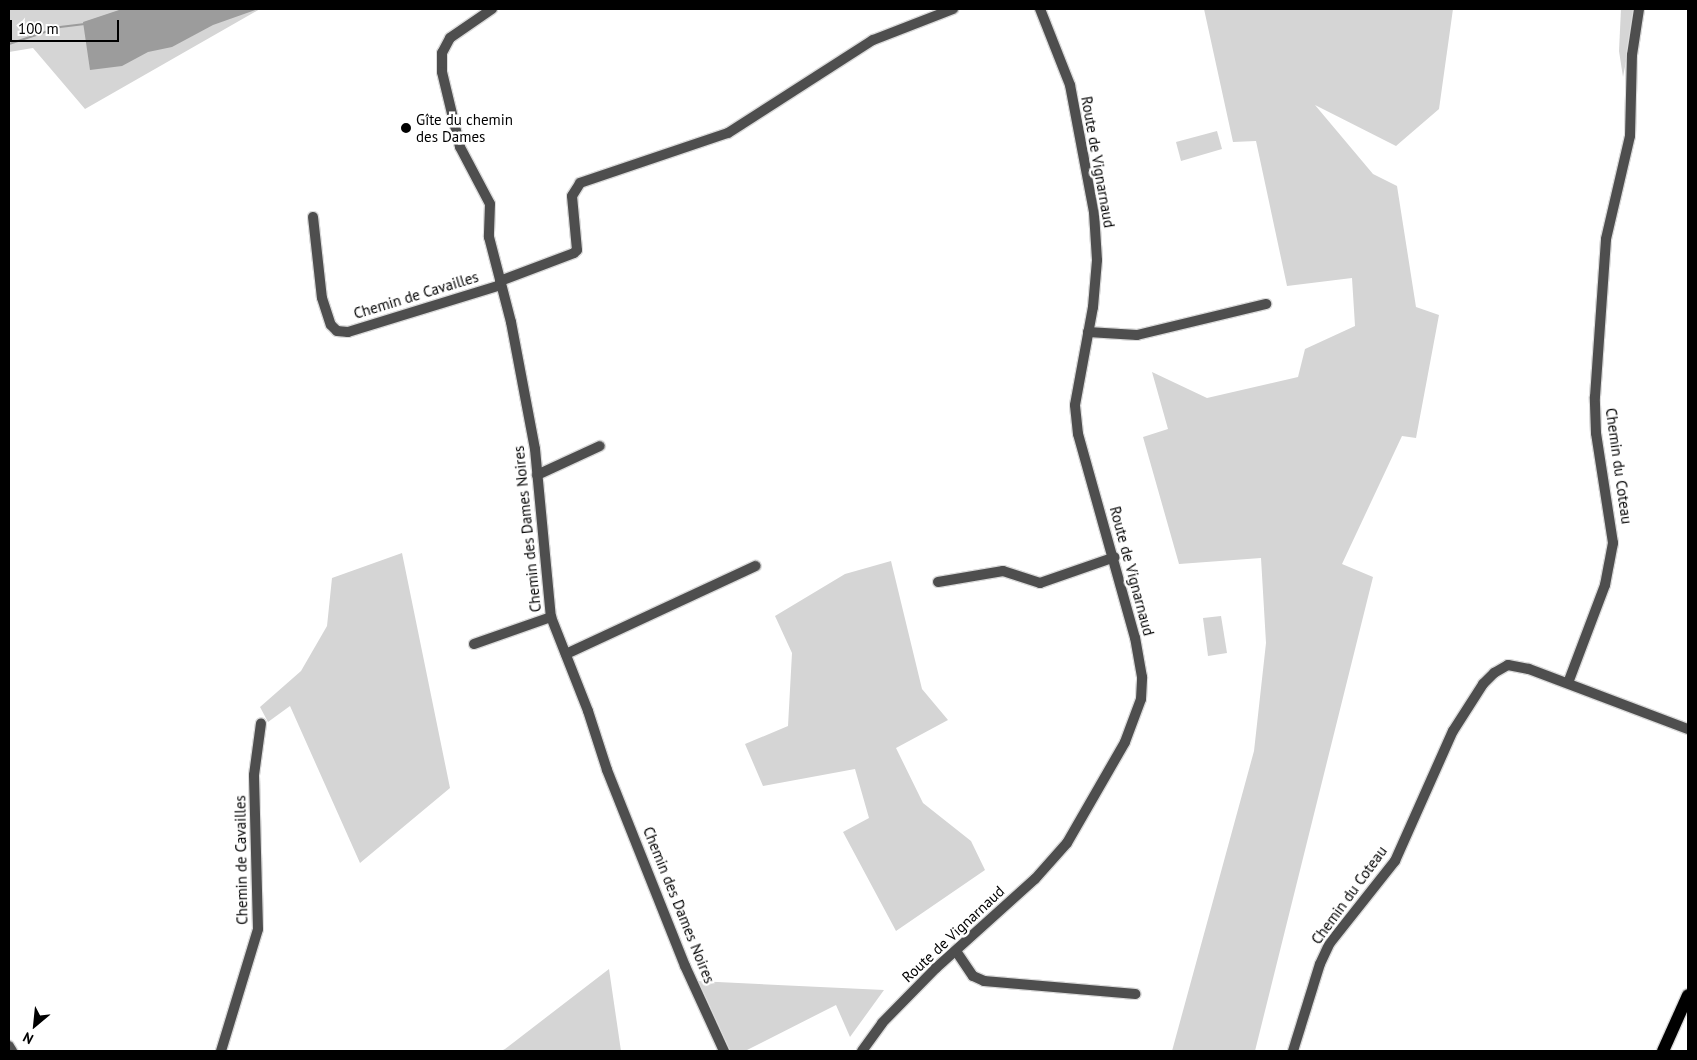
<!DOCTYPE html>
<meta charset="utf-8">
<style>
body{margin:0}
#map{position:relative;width:1697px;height:1060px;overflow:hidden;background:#fff;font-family:"PT Sans",sans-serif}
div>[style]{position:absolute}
.green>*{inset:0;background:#d5d5d5}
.water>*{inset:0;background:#9c9c9c}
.stream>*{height:2px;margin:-1px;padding:0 1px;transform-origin:1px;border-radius:1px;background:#9c9c9c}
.roads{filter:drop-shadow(1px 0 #dbdbdb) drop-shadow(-1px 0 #dbdbdb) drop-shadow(0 1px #dbdbdb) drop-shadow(0 -1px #dbdbdb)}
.minor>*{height:10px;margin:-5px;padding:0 5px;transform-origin:5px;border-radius:5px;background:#4e4e4e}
.major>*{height:12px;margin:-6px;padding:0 6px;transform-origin:6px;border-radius:6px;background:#000}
.dots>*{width:14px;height:14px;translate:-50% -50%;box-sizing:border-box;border:2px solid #fff;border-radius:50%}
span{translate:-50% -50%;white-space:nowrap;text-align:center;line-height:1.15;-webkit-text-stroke:5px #fff;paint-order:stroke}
.poi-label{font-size:15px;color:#000}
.left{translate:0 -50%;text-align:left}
.street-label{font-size:15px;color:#000}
.frame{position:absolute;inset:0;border:10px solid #000;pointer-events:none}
.north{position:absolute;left:10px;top:1000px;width:50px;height:50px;-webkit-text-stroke:4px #fff;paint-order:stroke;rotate:208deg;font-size:14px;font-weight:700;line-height:20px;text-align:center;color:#000}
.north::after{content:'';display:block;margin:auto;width:18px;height:22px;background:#000;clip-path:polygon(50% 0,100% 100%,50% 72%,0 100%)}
.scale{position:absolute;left:10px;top:20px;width:109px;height:22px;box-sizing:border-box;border:2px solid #000;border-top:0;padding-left:6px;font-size:15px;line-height:18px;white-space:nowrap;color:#000;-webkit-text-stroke:4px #fff;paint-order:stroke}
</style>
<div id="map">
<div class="green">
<i style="clip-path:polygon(9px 9px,260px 9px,85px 109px,33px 48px,9px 52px)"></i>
<i style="clip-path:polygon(1204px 9px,1453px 9px,1439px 109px,1396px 146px,1315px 105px,1373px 174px,1397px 186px,1416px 307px,1439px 315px,1416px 438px,1402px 436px,1342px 564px,1373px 577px,1255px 1051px,1172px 1051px,1254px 751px,1266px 643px,1261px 558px,1179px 564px,1143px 437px,1168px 429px,1152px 372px,1207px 398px,1298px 377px,1305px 349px,1355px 326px,1352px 278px,1287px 286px,1256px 141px,1233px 142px)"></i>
<i style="clip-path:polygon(1621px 9px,1636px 9px,1623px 77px,1619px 51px)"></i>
<i style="clip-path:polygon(1217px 131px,1222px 149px,1181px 161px,1176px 142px)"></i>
<i style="clip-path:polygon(402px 553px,450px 788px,360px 863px,290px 706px,268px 722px,260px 707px,301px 671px,327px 626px,332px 578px)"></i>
<i style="clip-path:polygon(891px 561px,922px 689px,948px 720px,896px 748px,923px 803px,971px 841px,985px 870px,896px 931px,843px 832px,869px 818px,855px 769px,763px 786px,745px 744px,788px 726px,792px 653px,775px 616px,845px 574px)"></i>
<i style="clip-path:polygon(1221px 616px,1227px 653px,1208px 656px,1203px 618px)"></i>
<i style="clip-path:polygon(609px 969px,621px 1051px,501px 1051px,505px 1049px)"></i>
<i style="clip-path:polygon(697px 981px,884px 990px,850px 1037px,836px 1005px,745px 1051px,729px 1051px)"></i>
</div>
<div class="water">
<i style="clip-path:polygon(122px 9px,258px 9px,213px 25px,172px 47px,148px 52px,122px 66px,90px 70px,83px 22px)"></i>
</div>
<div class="stream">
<i style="left:9px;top:44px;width:54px;rotate:-18.4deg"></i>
<i style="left:60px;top:27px;width:25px;rotate:-7deg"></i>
</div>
<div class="roads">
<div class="minor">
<i style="left:492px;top:9px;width:51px;rotate:145.4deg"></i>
<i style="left:450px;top:38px;width:17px;rotate:118deg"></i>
<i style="left:442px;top:53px;width:19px;rotate:90deg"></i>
<i style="left:442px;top:72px;width:77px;rotate:76.5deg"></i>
<i style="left:460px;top:147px;width:64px;rotate:62.2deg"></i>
<i style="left:490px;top:204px;width:33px;rotate:92deg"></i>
<i style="left:489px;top:237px;width:88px;rotate:75.5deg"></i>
<i style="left:511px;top:322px;width:129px;rotate:79.3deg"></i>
<i style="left:535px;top:449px;width:169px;rotate:84.6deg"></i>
<i style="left:551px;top:617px;width:101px;rotate:68.5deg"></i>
<i style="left:588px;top:711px;width:62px;rotate:72.1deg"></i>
<i style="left:607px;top:770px;width:211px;rotate:68.3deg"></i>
<i style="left:685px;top:966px;width:94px;rotate:65.4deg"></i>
<i style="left:313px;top:217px;width:81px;rotate:83.7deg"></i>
<i style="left:322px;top:298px;width:28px;rotate:72deg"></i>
<i style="left:331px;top:325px;width:8px;rotate:45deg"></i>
<i style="left:337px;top:331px;width:11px;rotate:5deg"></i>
<i style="left:348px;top:332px;width:160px;rotate:-17.1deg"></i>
<i style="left:500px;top:281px;width:79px;rotate:-20.7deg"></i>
<i style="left:574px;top:253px;width:4px;rotate:-45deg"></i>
<i style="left:577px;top:250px;width:54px;rotate:-95.3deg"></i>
<i style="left:572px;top:196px;width:15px;rotate:-58deg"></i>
<i style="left:580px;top:183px;width:156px;rotate:-18.7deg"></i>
<i style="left:728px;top:133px;width:172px;rotate:-32.7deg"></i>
<i style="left:873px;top:40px;width:86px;rotate:-21.2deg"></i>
<i style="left:1088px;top:332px;width:49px;rotate:3.5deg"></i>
<i style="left:1137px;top:335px;width:133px;rotate:-13.5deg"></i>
<i style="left:537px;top:475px;width:69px;rotate:-24.7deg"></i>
<i style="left:938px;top:582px;width:66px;rotate:-9.6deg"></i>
<i style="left:1003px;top:571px;width:39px;rotate:18deg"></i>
<i style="left:1040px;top:583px;width:79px;rotate:-19.1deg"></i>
<i style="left:474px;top:644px;width:82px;rotate:-19.3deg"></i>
<i style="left:566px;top:654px;width:209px;rotate:-24.9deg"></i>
<i style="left:1568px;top:683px;width:105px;rotate:-69.3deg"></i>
<i style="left:1605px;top:585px;width:43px;rotate:-79.2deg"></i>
<i style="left:1613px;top:543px;width:111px;rotate:-98.8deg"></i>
<i style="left:1596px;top:433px;width:36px;rotate:-92deg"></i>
<i style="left:1595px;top:397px;width:158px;rotate:-86deg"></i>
<i style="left:1606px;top:239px;width:106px;rotate:-76.9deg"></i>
<i style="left:1630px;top:136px;width:81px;rotate:-88.6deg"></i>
<i style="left:1632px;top:55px;width:47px;rotate:-81.3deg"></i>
<i style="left:956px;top:951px;width:30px;rotate:56deg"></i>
<i style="left:973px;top:976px;width:12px;rotate:24deg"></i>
<i style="left:984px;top:981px;width:152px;rotate:4.9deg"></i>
<i style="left:9px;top:1046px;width:6px;rotate:59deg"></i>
<i style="left:221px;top:1051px;width:127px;rotate:-73.1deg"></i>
<i style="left:258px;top:929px;width:154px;rotate:-91.5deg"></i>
<i style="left:254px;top:775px;width:52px;rotate:-82.3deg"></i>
<i style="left:862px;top:1051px;width:34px;rotate:-54deg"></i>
<i style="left:882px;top:1023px;width:77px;rotate:-45.5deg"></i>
<i style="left:936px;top:968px;width:133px;rotate:-42deg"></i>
<i style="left:1035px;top:879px;width:48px;rotate:-48.4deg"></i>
<i style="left:1067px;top:843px;width:116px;rotate:-60.1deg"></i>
<i style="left:1125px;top:742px;width:46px;rotate:-69.6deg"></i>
<i style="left:1141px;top:699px;width:22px;rotate:-87deg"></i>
<i style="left:1142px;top:677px;width:40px;rotate:-100deg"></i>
<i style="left:1135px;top:638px;width:212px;rotate:-105.6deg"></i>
<i style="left:1078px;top:434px;width:29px;rotate:-96deg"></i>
<i style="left:1075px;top:405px;width:100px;rotate:-79.6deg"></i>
<i style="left:1093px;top:307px;width:47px;rotate:-85.1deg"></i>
<i style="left:1097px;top:260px;width:48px;rotate:-93.6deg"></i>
<i style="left:1094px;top:212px;width:129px;rotate:-100.7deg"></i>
<i style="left:1070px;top:85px;width:82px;rotate:-111.5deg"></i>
<i style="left:1293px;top:1051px;width:91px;rotate:-72.8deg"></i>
<i style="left:1320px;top:964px;width:23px;rotate:-65deg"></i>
<i style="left:1330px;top:943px;width:105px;rotate:-51.6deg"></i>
<i style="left:1395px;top:861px;width:142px;rotate:-66deg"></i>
<i style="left:1453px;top:731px;width:56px;rotate:-57.4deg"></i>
<i style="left:1483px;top:684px;width:16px;rotate:-45deg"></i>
<i style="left:1494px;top:673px;width:16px;rotate:-30deg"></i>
<i style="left:1508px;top:665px;width:21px;rotate:11deg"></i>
<i style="left:1529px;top:669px;width:170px;rotate:20.7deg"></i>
</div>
<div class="major">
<i style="left:1663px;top:1051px;width:61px;rotate:-65.9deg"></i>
</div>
</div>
<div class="dots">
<i style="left:406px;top:128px;background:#000"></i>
</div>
<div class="poi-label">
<span class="left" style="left:416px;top:128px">Gîte du chemin<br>des Dames</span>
</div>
<div class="street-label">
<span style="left:1098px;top:162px;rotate:80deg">Route de Vignarnaud</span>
<span style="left:416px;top:295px;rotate:-17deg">Chemin de Cavailles</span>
<span style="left:1619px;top:466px;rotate:82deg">Chemin du Coteau</span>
<span style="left:527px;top:529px;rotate:-96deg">Chemin des Dames Noires</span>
<span style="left:1132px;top:571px;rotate:75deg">Route de Vignarnaud</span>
<span style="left:241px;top:860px;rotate:-91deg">Chemin de Cavailles</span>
<span style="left:1349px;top:895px;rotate:-54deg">Chemin du Coteau</span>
<span style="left:679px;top:905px;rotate:68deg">Chemin des Dames Noires</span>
<span style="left:953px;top:934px;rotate:-43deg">Route de Vignarnaud</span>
</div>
<div class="frame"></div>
<div class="north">N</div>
<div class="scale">100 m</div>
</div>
